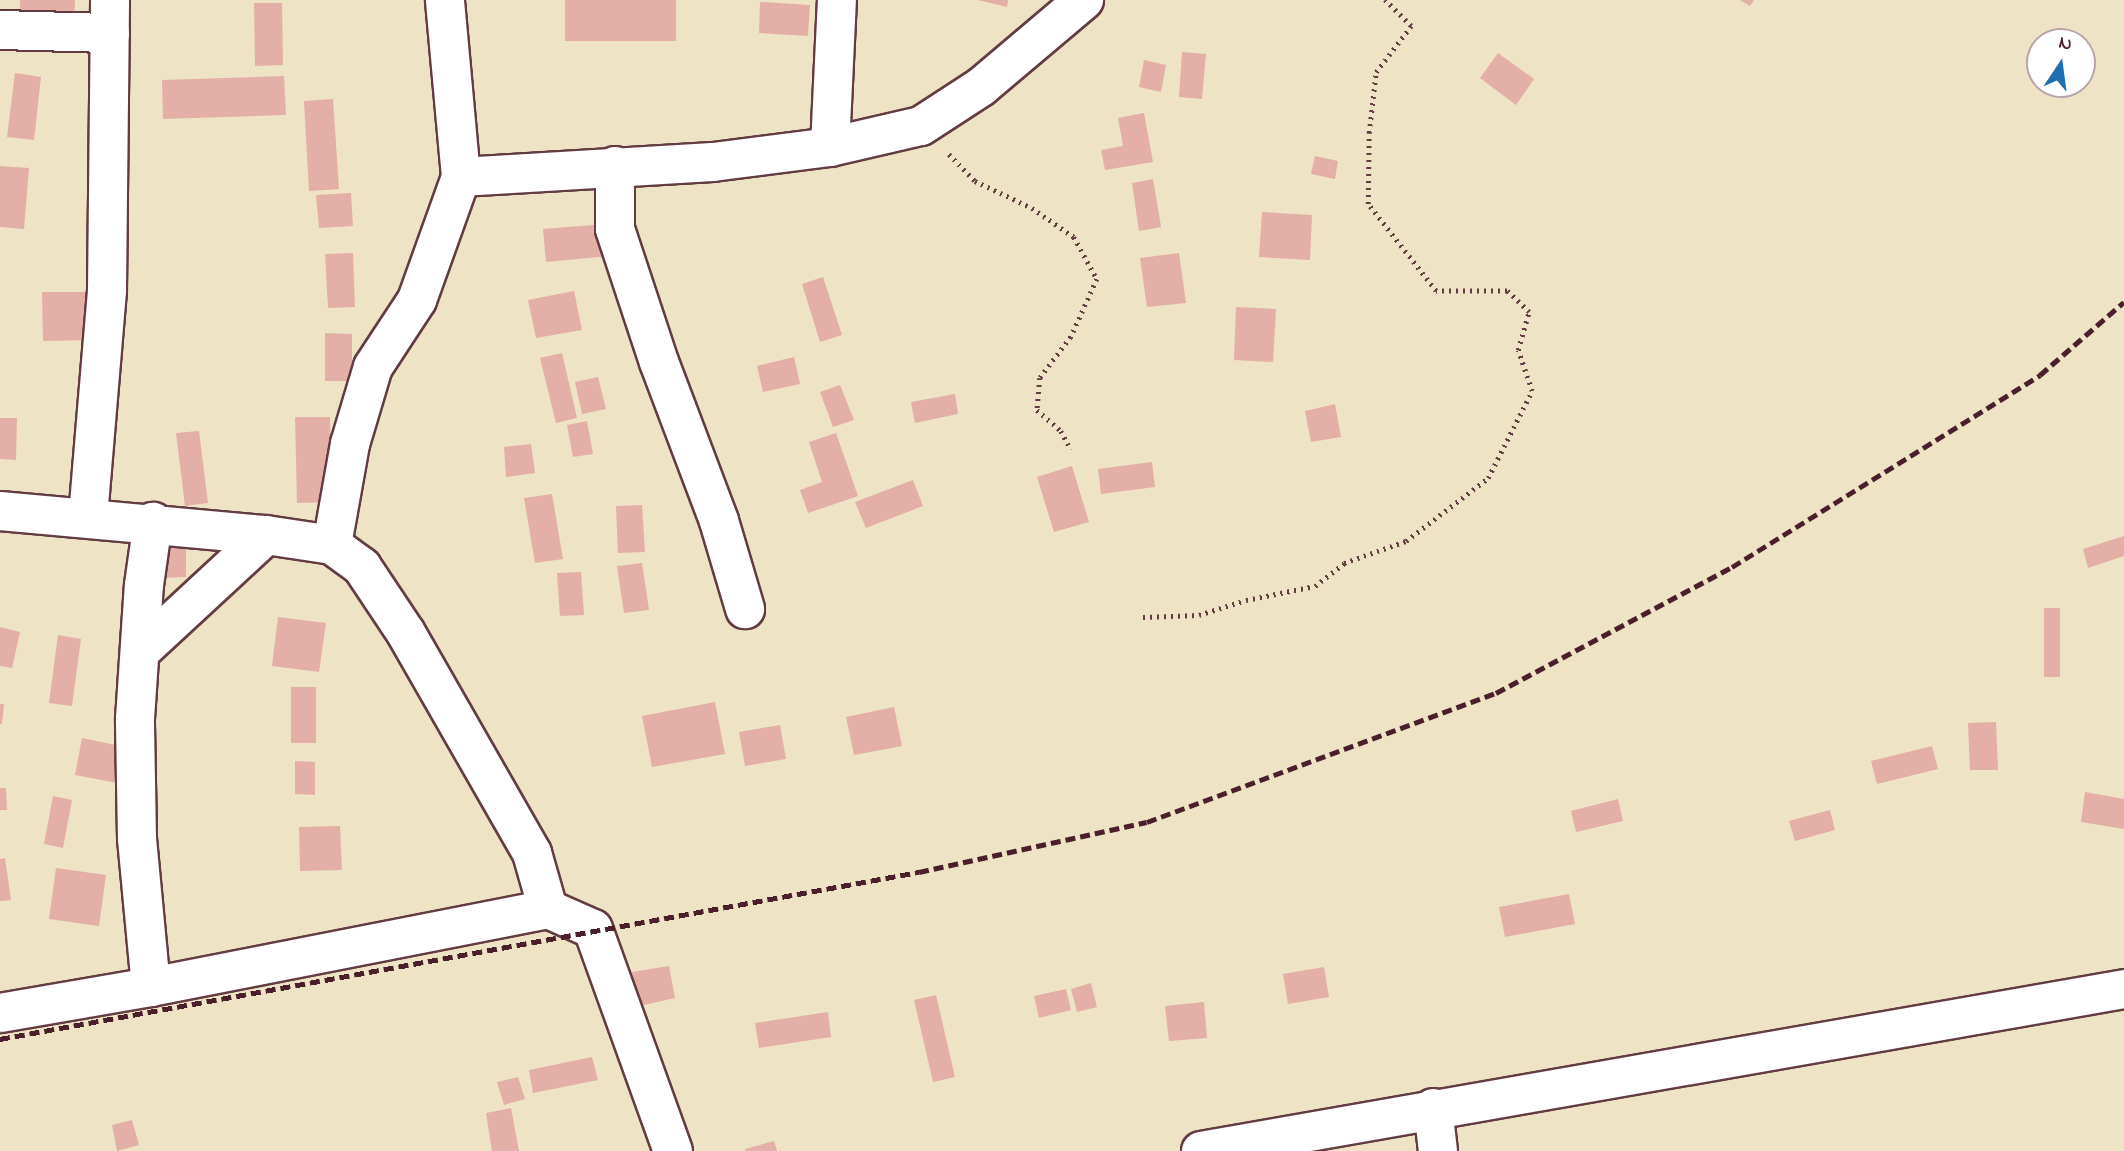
<!DOCTYPE html>
<style>
body{margin:0}
#map{position:relative;width:2124px;height:1151px;overflow:hidden;background:#eee3c5;font-family:"Indie Flower",sans-serif}
div>[style]{position:absolute}
.building>*{inset:0;background:#e4afa6}
.path>*{height:4.5px;margin-top:-2.25px;transform-origin:0;background:repeating-linear-gradient(90deg,#633c42 0 2px,transparent 0 7px)}
.roads{filter:drop-shadow(2px 0 #633c42) drop-shadow(-2px 0 #633c42) drop-shadow(0 2px #633c42) drop-shadow(0 -2px #633c42)}
.minor>*{height:38px;margin:-19px;padding:0 19px;transform-origin:19px;border-radius:19px;background:#fff}
.highway>*{height:38px;margin:-19px;padding:0 19px;transform-origin:19px;border-radius:19px;background:#fff}
.rail>*{height:5px;margin-top:-2.5px;transform-origin:0;background:repeating-linear-gradient(90deg,#4a1f2b 0 10px,transparent 0 15px)}
span{translate:-50% -50%;white-space:nowrap;text-align:center;line-height:1.15;-webkit-text-stroke:6px #fff;paint-order:stroke}
.north{position:absolute;left:2026px;top:28px;width:70px;height:70px;box-sizing:border-box;background:#fff;border:2px solid #b7a5aa;border-radius:50%;rotate:13deg;font-size:19px;font-weight:700;line-height:28px;text-align:center;color:#4a1f2b}
.north::after{content:'';display:block;margin:auto;width:24px;height:32px;background:#1f6fb2;clip-path:polygon(50% 0,100% 100%,50% 72%,0 100%)}
</style>
<div id="map">
<div class="building">
<i style="clip-path:polygon(20px 0,75px 0,74px 25px,20px 23px)"></i>
<i style="clip-path:polygon(565px 0,676px 0,676px 41px,565px 41px)"></i>
<i style="clip-path:polygon(978px 0,1008px 0,1007px 7px)"></i>
<i style="clip-path:polygon(1740px 0,1754px 0,1750px 6px)"></i>
<i style="clip-path:polygon(760px 2px,810px 5px,808px 36px,759px 33px)"></i>
<i style="clip-path:polygon(254px 3px,282px 3px,283px 65px,255px 66px)"></i>
<i style="clip-path:polygon(1182px 52px,1206px 54px,1202px 99px,1179px 97px)"></i>
<i style="clip-path:polygon(1498px 53px,1534px 79px,1516px 105px,1480px 78px)"></i>
<i style="clip-path:polygon(1144px 60px,1166px 65px,1161px 92px,1139px 87px)"></i>
<i style="clip-path:polygon(15px 73px,41px 77px,34px 140px,7px 137px)"></i>
<i style="clip-path:polygon(284px 76px,286px 115px,163px 119px,162px 80px)"></i>
<i style="clip-path:polygon(333px 99px,339px 189px,309px 191px,304px 101px)"></i>
<i style="clip-path:polygon(1144px 113px,1153px 162px,1105px 170px,1101px 150px,1123px 146px,1118px 118px)"></i>
<i style="clip-path:polygon(1315px 156px,1338px 161px,1335px 179px,1311px 174px)"></i>
<i style="clip-path:polygon(0 166px,29px 168px,24px 229px,0 227px)"></i>
<i style="clip-path:polygon(1153px 179px,1161px 227px,1139px 231px,1132px 183px)"></i>
<i style="clip-path:polygon(351px 193px,353px 226px,319px 228px,316px 195px)"></i>
<i style="clip-path:polygon(1262px 212px,1312px 215px,1310px 260px,1259px 257px)"></i>
<i style="clip-path:polygon(605px 224px,609px 256px,546px 262px,543px 229px)"></i>
<i style="clip-path:polygon(353px 253px,355px 307px,328px 308px,325px 254px)"></i>
<i style="clip-path:polygon(1179px 253px,1186px 303px,1147px 307px,1140px 258px)"></i>
<i style="clip-path:polygon(823px 277px,842px 335px,820px 342px,802px 284px)"></i>
<i style="clip-path:polygon(574px 291px,582px 330px,536px 338px,528px 300px)"></i>
<i style="clip-path:polygon(42px 292px,93px 292px,94px 340px,43px 341px)"></i>
<i style="clip-path:polygon(1236px 307px,1276px 309px,1273px 362px,1234px 360px)"></i>
<i style="clip-path:polygon(325px 333px,352px 334px,352px 381px,325px 381px)"></i>
<i style="clip-path:polygon(562px 353px,577px 418px,556px 423px,540px 358px)"></i>
<i style="clip-path:polygon(794px 357px,800px 384px,763px 392px,757px 366px)"></i>
<i style="clip-path:polygon(598px 377px,606px 409px,582px 414px,575px 382px)"></i>
<i style="clip-path:polygon(840px 385px,854px 420px,833px 427px,820px 392px)"></i>
<i style="clip-path:polygon(955px 394px,958px 414px,915px 423px,911px 402px)"></i>
<i style="clip-path:polygon(1335px 404px,1341px 437px,1311px 442px,1305px 411px)"></i>
<i style="clip-path:polygon(295px 417px,330px 417px,332px 502px,297px 503px)"></i>
<i style="clip-path:polygon(0 418px,17px 418px,16px 460px,0 459px)"></i>
<i style="clip-path:polygon(587px 421px,593px 454px,573px 457px,567px 425px)"></i>
<i style="clip-path:polygon(199px 431px,208px 503px,185px 506px,176px 433px)"></i>
<i style="clip-path:polygon(836px 433px,858px 496px,808px 513px,800px 490px,822px 482px,809px 442px)"></i>
<i style="clip-path:polygon(531px 444px,535px 473px,506px 477px,504px 447px)"></i>
<i style="clip-path:polygon(1152px 462px,1155px 487px,1101px 494px,1098px 469px)"></i>
<i style="clip-path:polygon(1072px 466px,1089px 522px,1054px 532px,1037px 477px)"></i>
<i style="clip-path:polygon(913px 480px,923px 506px,866px 528px,855px 502px)"></i>
<i style="clip-path:polygon(552px 494px,563px 559px,535px 563px,524px 498px)"></i>
<i style="clip-path:polygon(642px 505px,645px 552px,618px 553px,616px 506px)"></i>
<i style="clip-path:polygon(2124px 536px,2124px 556px,2088px 568px,2083px 549px)"></i>
<i style="clip-path:polygon(159px 543px,186px 543px,186px 577px,159px 578px)"></i>
<i style="clip-path:polygon(642px 563px,649px 610px,624px 613px,617px 566px)"></i>
<i style="clip-path:polygon(581px 572px,584px 615px,560px 616px,557px 573px)"></i>
<i style="clip-path:polygon(2044px 608px,2060px 608px,2060px 677px,2044px 677px)"></i>
<i style="clip-path:polygon(278px 617px,326px 623px,319px 672px,272px 666px)"></i>
<i style="clip-path:polygon(0 627px,20px 632px,12px 668px,0 666px)"></i>
<i style="clip-path:polygon(58px 635px,81px 639px,72px 706px,49px 703px)"></i>
<i style="clip-path:polygon(291px 687px,316px 687px,316px 743px,291px 743px)"></i>
<i style="clip-path:polygon(715px 702px,725px 754px,652px 767px,642px 716px)"></i>
<i style="clip-path:polygon(0 704px,4px 704px,2px 724px,0 724px)"></i>
<i style="clip-path:polygon(894px 707px,902px 746px,854px 755px,846px 717px)"></i>
<i style="clip-path:polygon(1996px 722px,1998px 770px,1970px 770px,1968px 723px)"></i>
<i style="clip-path:polygon(780px 725px,786px 759px,745px 766px,739px 732px)"></i>
<i style="clip-path:polygon(82px 738px,135px 749px,128px 785px,75px 775px)"></i>
<i style="clip-path:polygon(1932px 746px,1938px 769px,1877px 784px,1871px 761px)"></i>
<i style="clip-path:polygon(295px 761px,315px 762px,315px 795px,295px 794px)"></i>
<i style="clip-path:polygon(0 788px,6px 788px,7px 810px,0 810px)"></i>
<i style="clip-path:polygon(2085px 792px,2124px 799px,2124px 829px,2081px 822px)"></i>
<i style="clip-path:polygon(53px 796px,72px 800px,63px 848px,44px 844px)"></i>
<i style="clip-path:polygon(1618px 799px,1623px 821px,1576px 832px,1571px 811px)"></i>
<i style="clip-path:polygon(1830px 810px,1835px 830px,1795px 841px,1789px 821px)"></i>
<i style="clip-path:polygon(340px 826px,342px 870px,300px 871px,299px 827px)"></i>
<i style="clip-path:polygon(5px 858px,11px 900px,0 901px,0 859px)"></i>
<i style="clip-path:polygon(56px 868px,106px 875px,99px 926px,49px 919px)"></i>
<i style="clip-path:polygon(1569px 894px,1575px 924px,1505px 937px,1499px 907px)"></i>
<i style="clip-path:polygon(669px 966px,675px 998px,639px 1006px,632px 972px)"></i>
<i style="clip-path:polygon(1324px 967px,1329px 997px,1288px 1004px,1283px 974px)"></i>
<i style="clip-path:polygon(1091px 983px,1097px 1007px,1077px 1012px,1071px 989px)"></i>
<i style="clip-path:polygon(1066px 989px,1071px 1010px,1039px 1018px,1034px 996px)"></i>
<i style="clip-path:polygon(936px 995px,955px 1077px,933px 1082px,914px 1000px)"></i>
<i style="clip-path:polygon(1204px 1002px,1207px 1038px,1169px 1041px,1165px 1006px)"></i>
<i style="clip-path:polygon(828px 1012px,831px 1037px,759px 1048px,755px 1023px)"></i>
<i style="clip-path:polygon(592px 1057px,598px 1080px,533px 1093px,529px 1070px)"></i>
<i style="clip-path:polygon(518px 1077px,525px 1099px,504px 1105px,497px 1082px)"></i>
<i style="clip-path:polygon(511px 1108px,519px 1151px,492px 1151px,486px 1113px)"></i>
<i style="clip-path:polygon(132px 1120px,139px 1145px,117px 1151px,112px 1125px)"></i>
<i style="clip-path:polygon(774px 1141px,777px 1151px,746px 1151px,745px 1149px)"></i>
</div>
<div class="path">
<i style="left:949px;top:154px;width:37px;rotate:46deg"></i>
<i style="left:975px;top:181px;width:63px;rotate:25.3deg"></i>
<i style="left:1032px;top:208px;width:51px;rotate:34.6deg"></i>
<i style="left:1074px;top:237px;width:48px;rotate:61.3deg"></i>
<i style="left:1097px;top:279px;width:64px;rotate:114.1deg"></i>
<i style="left:1071px;top:337px;width:51px;rotate:127.1deg"></i>
<i style="left:1040px;top:378px;width:32px;rotate:95deg"></i>
<i style="left:1037px;top:410px;width:32px;rotate:41deg"></i>
<i style="left:1061px;top:431px;width:21px;rotate:62deg"></i>
<i style="left:1143px;top:617px;width:56px;rotate:-2deg"></i>
<i style="left:1199px;top:615px;width:49px;rotate:-17.7deg"></i>
<i style="left:1246px;top:600px;width:70px;rotate:-11.5deg"></i>
<i style="left:1315px;top:586px;width:37px;rotate:-38deg"></i>
<i style="left:1344px;top:563px;width:66px;rotate:-19.5deg"></i>
<i style="left:1406px;top:541px;width:103px;rotate:-37.5deg"></i>
<i style="left:1488px;top:478px;width:97px;rotate:-63.2deg"></i>
<i style="left:1532px;top:391px;width:43px;rotate:-108.9deg"></i>
<i style="left:1518px;top:350px;width:40px;rotate:-74deg"></i>
<i style="left:1529px;top:312px;width:30px;rotate:-136deg"></i>
<i style="left:1507px;top:291px;width:71px;rotate:180deg"></i>
<i style="left:1436px;top:291px;width:110px;rotate:-128deg"></i>
<i style="left:1368px;top:204px;width:71px;rotate:-89.2deg"></i>
<i style="left:1369px;top:133px;width:61px;rotate:-83.5deg"></i>
<i style="left:1376px;top:72px;width:58px;rotate:-52.7deg"></i>
<i style="left:1411px;top:26px;width:37px;rotate:-135deg"></i>
</div>
<div class="roads">
<div class="minor">
<i style="left:0;top:30px;width:110px;rotate:1.6deg"></i>
<i style="left:830px;top:147px;width:147px;rotate:-87.3deg"></i>
<i style="left:615px;top:166px;width:63px;rotate:90deg"></i>
<i style="left:615px;top:229px;width:140px;rotate:71.7deg"></i>
<i style="left:659px;top:362px;width:170px;rotate:69.3deg"></i>
<i style="left:719px;top:521px;width:92px;rotate:73.5deg"></i>
<i style="left:461px;top:177px;width:252px;rotate:-3.4deg"></i>
<i style="left:713px;top:162px;width:118px;rotate:-7.3deg"></i>
<i style="left:830px;top:147px;width:93px;rotate:-13deg"></i>
<i style="left:921px;top:126px;width:72px;rotate:-33deg"></i>
<i style="left:981px;top:87px;width:135px;rotate:-40.2deg"></i>
<i style="left:0;top:511px;width:267px;rotate:5.2deg"></i>
<i style="left:266px;top:535px;width:67px;rotate:8.6deg"></i>
<i style="left:332px;top:545px;width:37px;rotate:36deg"></i>
<i style="left:362px;top:567px;width:79px;rotate:56.3deg"></i>
<i style="left:406px;top:633px;width:254px;rotate:60.2deg"></i>
<i style="left:532px;top:853px;width:58px;rotate:74.1deg"></i>
<i style="left:548px;top:909px;width:49px;rotate:24deg"></i>
<i style="left:593px;top:929px;width:236px;rotate:70.2deg"></i>
<i style="left:88px;top:517px;width:228px;rotate:-85.2deg"></i>
<i style="left:107px;top:290px;width:290px;rotate:-89.4deg"></i>
<i style="left:332px;top:545px;width:103px;rotate:-79.9deg"></i>
<i style="left:350px;top:444px;width:80px;rotate:-73.4deg"></i>
<i style="left:373px;top:367px;width:80px;rotate:-56.7deg"></i>
<i style="left:417px;top:300px;width:131px;rotate:-70.3deg"></i>
<i style="left:461px;top:177px;width:178px;rotate:-95.2deg"></i>
<i style="left:142px;top:650px;width:169px;rotate:-42.8deg"></i>
<i style="left:151px;top:987px;width:149px;rotate:-95.4deg"></i>
<i style="left:137px;top:839px;width:120px;rotate:-91deg"></i>
<i style="left:135px;top:719px;width:134px;rotate:-86.2deg"></i>
<i style="left:144px;top:585px;width:64px;rotate:-81.9deg"></i>
<i style="left:0;top:1013px;width:153px;rotate:-9.8deg"></i>
<i style="left:151px;top:987px;width:405px;rotate:-11.1deg"></i>
<i style="left:1433px;top:1108px;width:43px;rotate:83.4deg"></i>
</div>
<div class="highway">
<i style="left:1201px;top:1151px;width:937px;rotate:-9.95deg"></i>
</div>
</div>
<div class="rail">
<i style="left:0;top:1039px;width:934px;rotate:-10.3deg"></i>
<i style="left:919px;top:872px;width:233px;rotate:-12.4deg"></i>
<i style="left:1147px;top:822px;width:372px;rotate:-20.3deg"></i>
<i style="left:1496px;top:693px;width:268px;rotate:-28.1deg"></i>
<i style="left:1732px;top:567px;width:363px;rotate:-31.9deg"></i>
<i style="left:2040px;top:375px;width:111px;rotate:-41deg"></i>
</div>
<div class="north">N</div>
</div>
